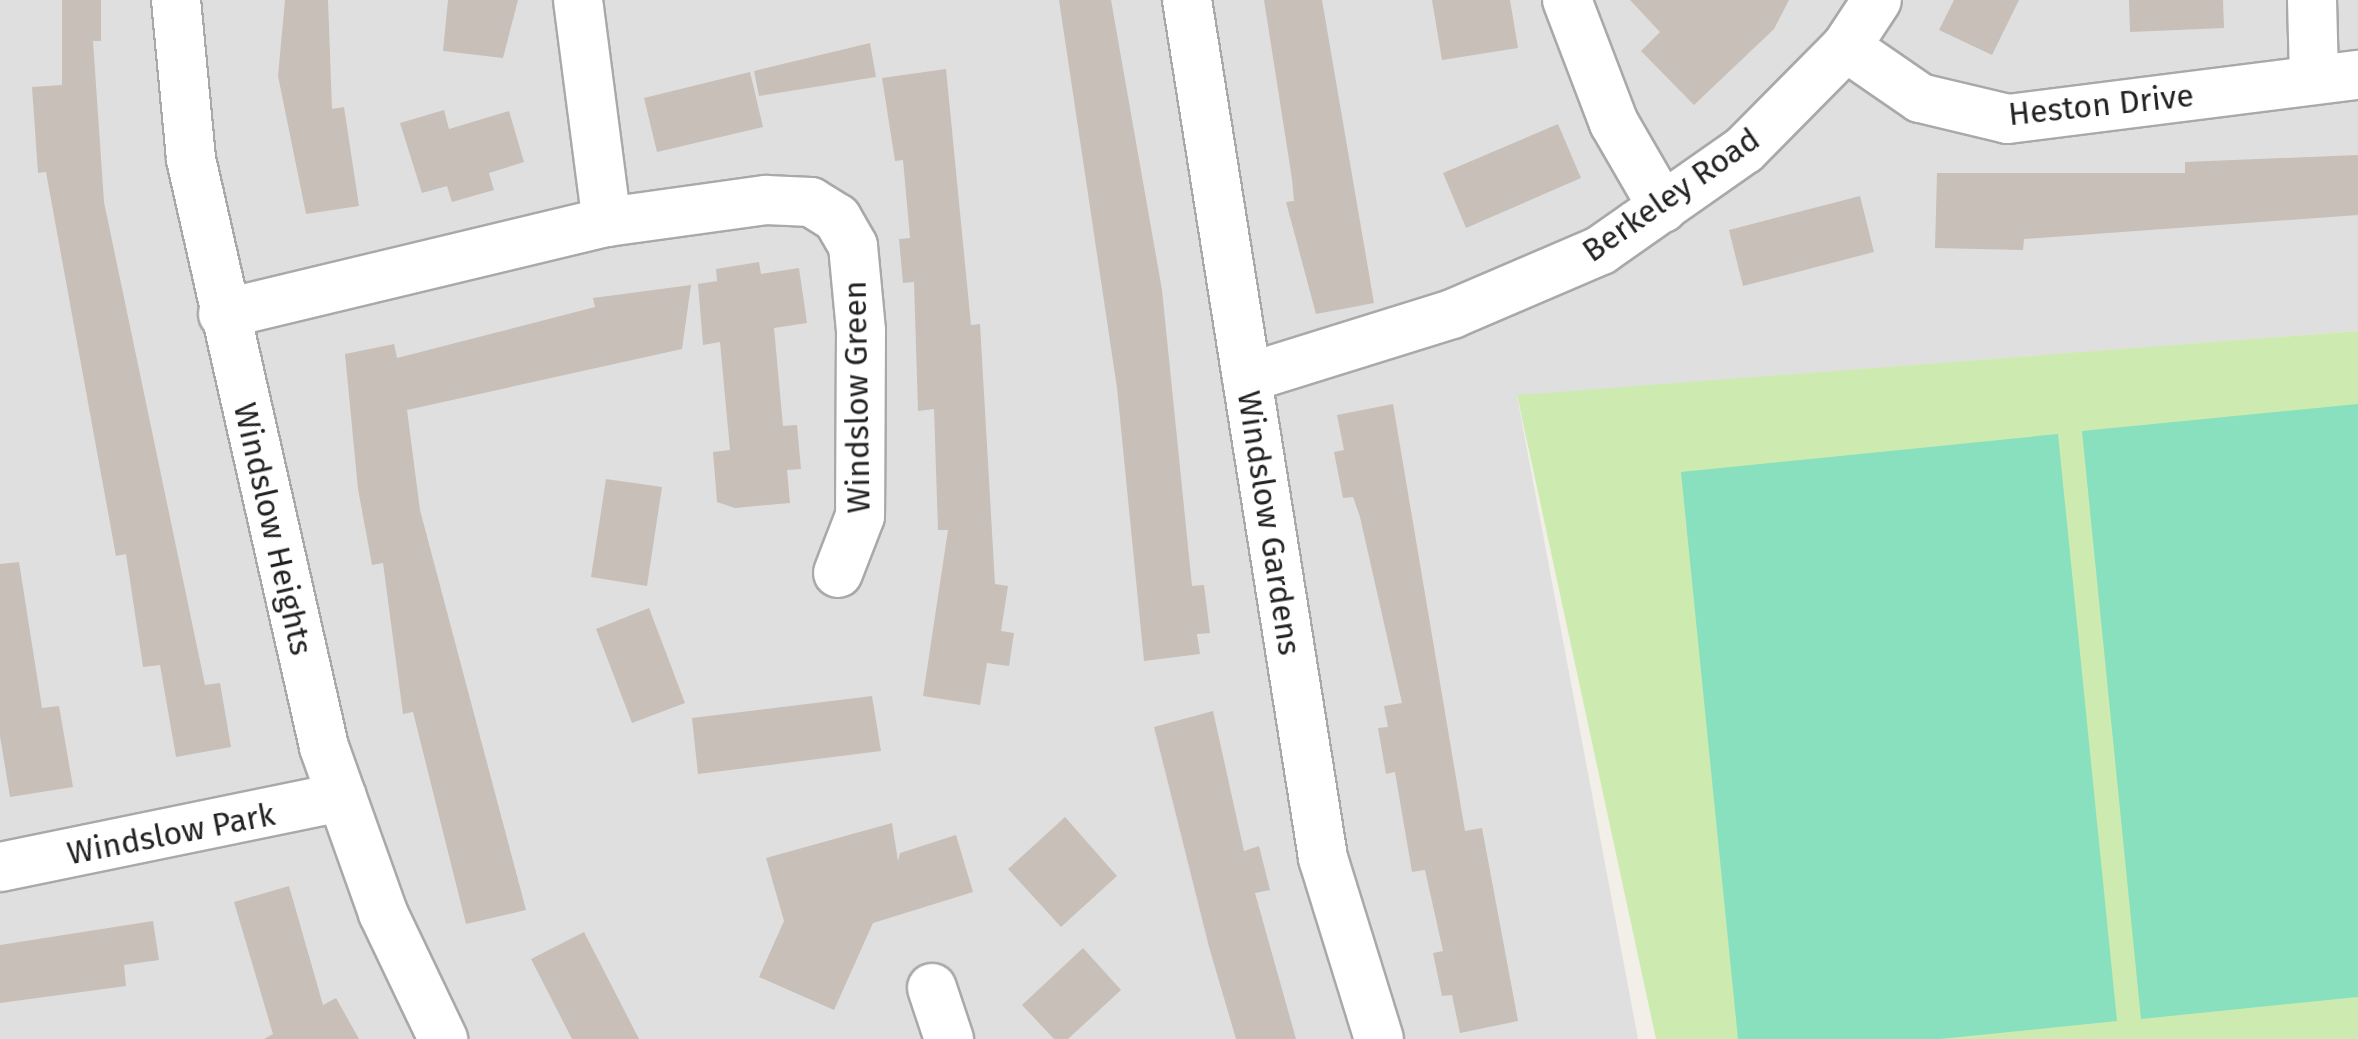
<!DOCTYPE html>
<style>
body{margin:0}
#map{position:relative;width:2358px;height:1039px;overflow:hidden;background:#f2efe9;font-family:"Fira Sans",sans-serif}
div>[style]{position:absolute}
.residential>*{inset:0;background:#e0dfdf}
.grass>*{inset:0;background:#cdebb0}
.pitch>*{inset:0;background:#88e0be}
.building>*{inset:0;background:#c7bfb8}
.roads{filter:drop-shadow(2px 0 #a9a9a9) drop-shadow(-2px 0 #a9a9a9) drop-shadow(0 2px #a9a9a9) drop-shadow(0 -2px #a9a9a9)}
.street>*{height:48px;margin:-24px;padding:0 24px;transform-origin:24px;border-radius:24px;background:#fff}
span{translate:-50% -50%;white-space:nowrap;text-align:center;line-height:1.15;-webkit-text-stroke:10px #fff;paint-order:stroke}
.street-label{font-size:32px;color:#222}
</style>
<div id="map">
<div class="residential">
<i style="clip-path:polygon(0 0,2358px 0,2358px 331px,1517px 396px,1638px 1039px,0 1039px)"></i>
</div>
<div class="grass">
<i style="clip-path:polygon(2358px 331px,2358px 1039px,1656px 1039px,1517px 395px)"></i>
</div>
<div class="pitch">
<i style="clip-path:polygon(2358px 404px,2358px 997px,2141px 1019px,2082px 431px)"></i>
<i style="clip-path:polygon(2058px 434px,2117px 1021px,1940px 1039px,1738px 1039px,1681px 472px)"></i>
</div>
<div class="building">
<i style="clip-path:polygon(62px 0,101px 0,101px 41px,93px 41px,104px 202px,205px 685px,220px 683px,231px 747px,176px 757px,160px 665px,143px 667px,126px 554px,116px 556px,46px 172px,38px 173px,32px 87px,62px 85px)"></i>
<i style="clip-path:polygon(285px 0,328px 0,332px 109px,344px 107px,359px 206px,306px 214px,278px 76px)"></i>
<i style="clip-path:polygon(448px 0,518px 0,503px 58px,443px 51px)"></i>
<i style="clip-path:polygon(1059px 0,1111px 0,1162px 290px,1192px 586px,1204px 585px,1210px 633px,1197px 634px,1200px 654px,1144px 661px,1117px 388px)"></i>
<i style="clip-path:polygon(1264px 0,1322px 0,1374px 303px,1316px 314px,1286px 202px,1294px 201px,1292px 179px)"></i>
<i style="clip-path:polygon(1432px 0,1510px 0,1518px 48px,1442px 60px)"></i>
<i style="clip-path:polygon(1630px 0,1789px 0,1774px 29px,1694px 105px,1641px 51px,1660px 32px)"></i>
<i style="clip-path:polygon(1954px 0,2019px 0,1992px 55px,1939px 30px)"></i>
<i style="clip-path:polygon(2129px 0,2223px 0,2224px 28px,2130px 32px)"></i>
<i style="clip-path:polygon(870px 43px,876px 77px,759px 96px,754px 71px)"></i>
<i style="clip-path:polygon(946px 69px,971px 325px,980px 324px,995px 584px,1008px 586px,1001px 631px,1014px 633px,1009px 666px,987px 663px,980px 705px,923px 696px,948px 530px,938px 530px,934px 409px,918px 411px,914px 282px,903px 283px,899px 239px,910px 238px,903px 160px,895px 161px,882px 78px)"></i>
<i style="clip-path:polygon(750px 72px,763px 127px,657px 152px,644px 98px)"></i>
<i style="clip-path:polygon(444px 110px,449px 129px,509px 111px,524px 162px,489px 173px,494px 190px,452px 202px,447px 186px,422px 193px,400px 123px)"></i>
<i style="clip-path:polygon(1558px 124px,1581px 178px,1466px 228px,1443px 173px)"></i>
<i style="clip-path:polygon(2358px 155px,2358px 215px,2024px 239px,2023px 250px,1935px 248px,1937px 173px,2185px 173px,2185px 162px)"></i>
<i style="clip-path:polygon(1860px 196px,1874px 252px,1743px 286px,1729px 230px)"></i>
<i style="clip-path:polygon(759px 262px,761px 274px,799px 268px,807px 323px,774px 328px,783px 426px,797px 425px,801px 469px,787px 470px,790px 503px,735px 508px,717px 502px,713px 452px,730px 450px,720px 342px,703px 345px,698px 284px,717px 281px,716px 269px)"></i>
<i style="clip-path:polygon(691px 285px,682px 349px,407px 410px,420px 510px,526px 910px,466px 924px,413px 712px,403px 714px,383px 563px,372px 565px,358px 489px,345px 354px,394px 344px,397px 358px,595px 307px,593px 298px)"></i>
<i style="clip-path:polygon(1393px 404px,1465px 831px,1482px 828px,1518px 1021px,1460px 1033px,1452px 995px,1442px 996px,1433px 953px,1443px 951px,1425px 870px,1412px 872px,1395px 772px,1386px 774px,1378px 728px,1388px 727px,1384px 706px,1402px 703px,1360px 517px,1353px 497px,1343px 498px,1334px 452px,1344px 450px,1337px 415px)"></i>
<i style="clip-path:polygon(606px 479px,662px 487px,647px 586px,591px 577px)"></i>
<i style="clip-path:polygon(19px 562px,42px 708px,59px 706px,73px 787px,10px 797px,0 736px,0 564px)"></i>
<i style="clip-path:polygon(649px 608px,685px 703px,632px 723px,596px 629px)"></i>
<i style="clip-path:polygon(872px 696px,881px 751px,698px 774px,692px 718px)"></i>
<i style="clip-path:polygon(1213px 711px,1244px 851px,1259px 846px,1270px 890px,1255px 893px,1296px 1039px,1236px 1039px,1209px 947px,1154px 727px)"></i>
<i style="clip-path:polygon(1065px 817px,1117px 876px,1061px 927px,1008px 869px)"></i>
<i style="clip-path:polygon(892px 823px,898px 861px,900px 853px,956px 835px,973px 892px,873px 923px,834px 1010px,759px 977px,784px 921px,766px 858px)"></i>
<i style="clip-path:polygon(289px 886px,323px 1005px,336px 998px,359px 1039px,264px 1039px,273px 1034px,234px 902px)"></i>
<i style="clip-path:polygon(153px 921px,159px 960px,124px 965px,126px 986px,0 1003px,0 945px)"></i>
<i style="clip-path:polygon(584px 932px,639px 1039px,572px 1039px,531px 959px)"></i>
<i style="clip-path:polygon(1083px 948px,1121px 990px,1068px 1039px,1054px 1039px,1022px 1005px)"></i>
</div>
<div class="roads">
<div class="street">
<i style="left:176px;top:0;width:160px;rotate:84.6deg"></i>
<i style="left:191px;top:159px;width:603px;rotate:77.25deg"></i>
<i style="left:324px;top:747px;width:176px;rotate:70.4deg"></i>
<i style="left:383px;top:913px;width:140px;rotate:64.5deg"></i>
<i style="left:578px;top:0;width:224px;rotate:82.6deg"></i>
<i style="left:1187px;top:0;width:869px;rotate:80.99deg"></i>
<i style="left:1323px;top:858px;width:189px;rotate:72.8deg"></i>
<i style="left:1567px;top:0;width:132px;rotate:69.1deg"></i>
<i style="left:1614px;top:123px;width:98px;rotate:60deg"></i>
<i style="left:2312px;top:0;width:78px;rotate:88.5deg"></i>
<i style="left:1846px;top:47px;width:90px;rotate:34.6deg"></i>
<i style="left:1920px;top:98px;width:90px;rotate:13.4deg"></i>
<i style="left:2008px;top:119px;width:353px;rotate:-7.2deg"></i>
<i style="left:223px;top:314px;width:395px;rotate:-13.5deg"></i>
<i style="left:607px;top:222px;width:161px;rotate:-7.9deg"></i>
<i style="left:766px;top:200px;width:45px;rotate:2.5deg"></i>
<i style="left:811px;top:202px;width:31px;rotate:32deg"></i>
<i style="left:837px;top:218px;width:32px;rotate:60deg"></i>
<i style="left:853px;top:246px;width:85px;rotate:84.6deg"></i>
<i style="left:861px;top:331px;width:185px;rotate:90.3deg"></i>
<i style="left:860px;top:516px;width:61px;rotate:111.1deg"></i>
<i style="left:1247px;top:378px;width:215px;rotate:-17.3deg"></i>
<i style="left:1452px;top:314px;width:162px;rotate:-23.2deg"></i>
<i style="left:1601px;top:250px;width:174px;rotate:-35deg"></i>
<i style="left:1744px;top:150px;width:145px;rotate:-45.3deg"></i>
<i style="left:1846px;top:47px;width:56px;rotate:-56.6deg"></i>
<i style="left:0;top:867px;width:349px;rotate:-11.6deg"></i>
<i style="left:932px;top:988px;width:54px;rotate:71.6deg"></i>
</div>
</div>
<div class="street-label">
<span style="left:2101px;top:105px;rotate:-6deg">Heston Drive</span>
<span style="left:1671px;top:195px;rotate:-35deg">Berkeley Road</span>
<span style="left:857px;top:397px;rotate:-91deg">Windslow Green</span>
<span style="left:1269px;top:523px;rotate:81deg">Windslow Gardens</span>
<span style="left:273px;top:529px;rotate:77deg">Windslow Heights</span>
<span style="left:171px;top:834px;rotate:-11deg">Windslow Park</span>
</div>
</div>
